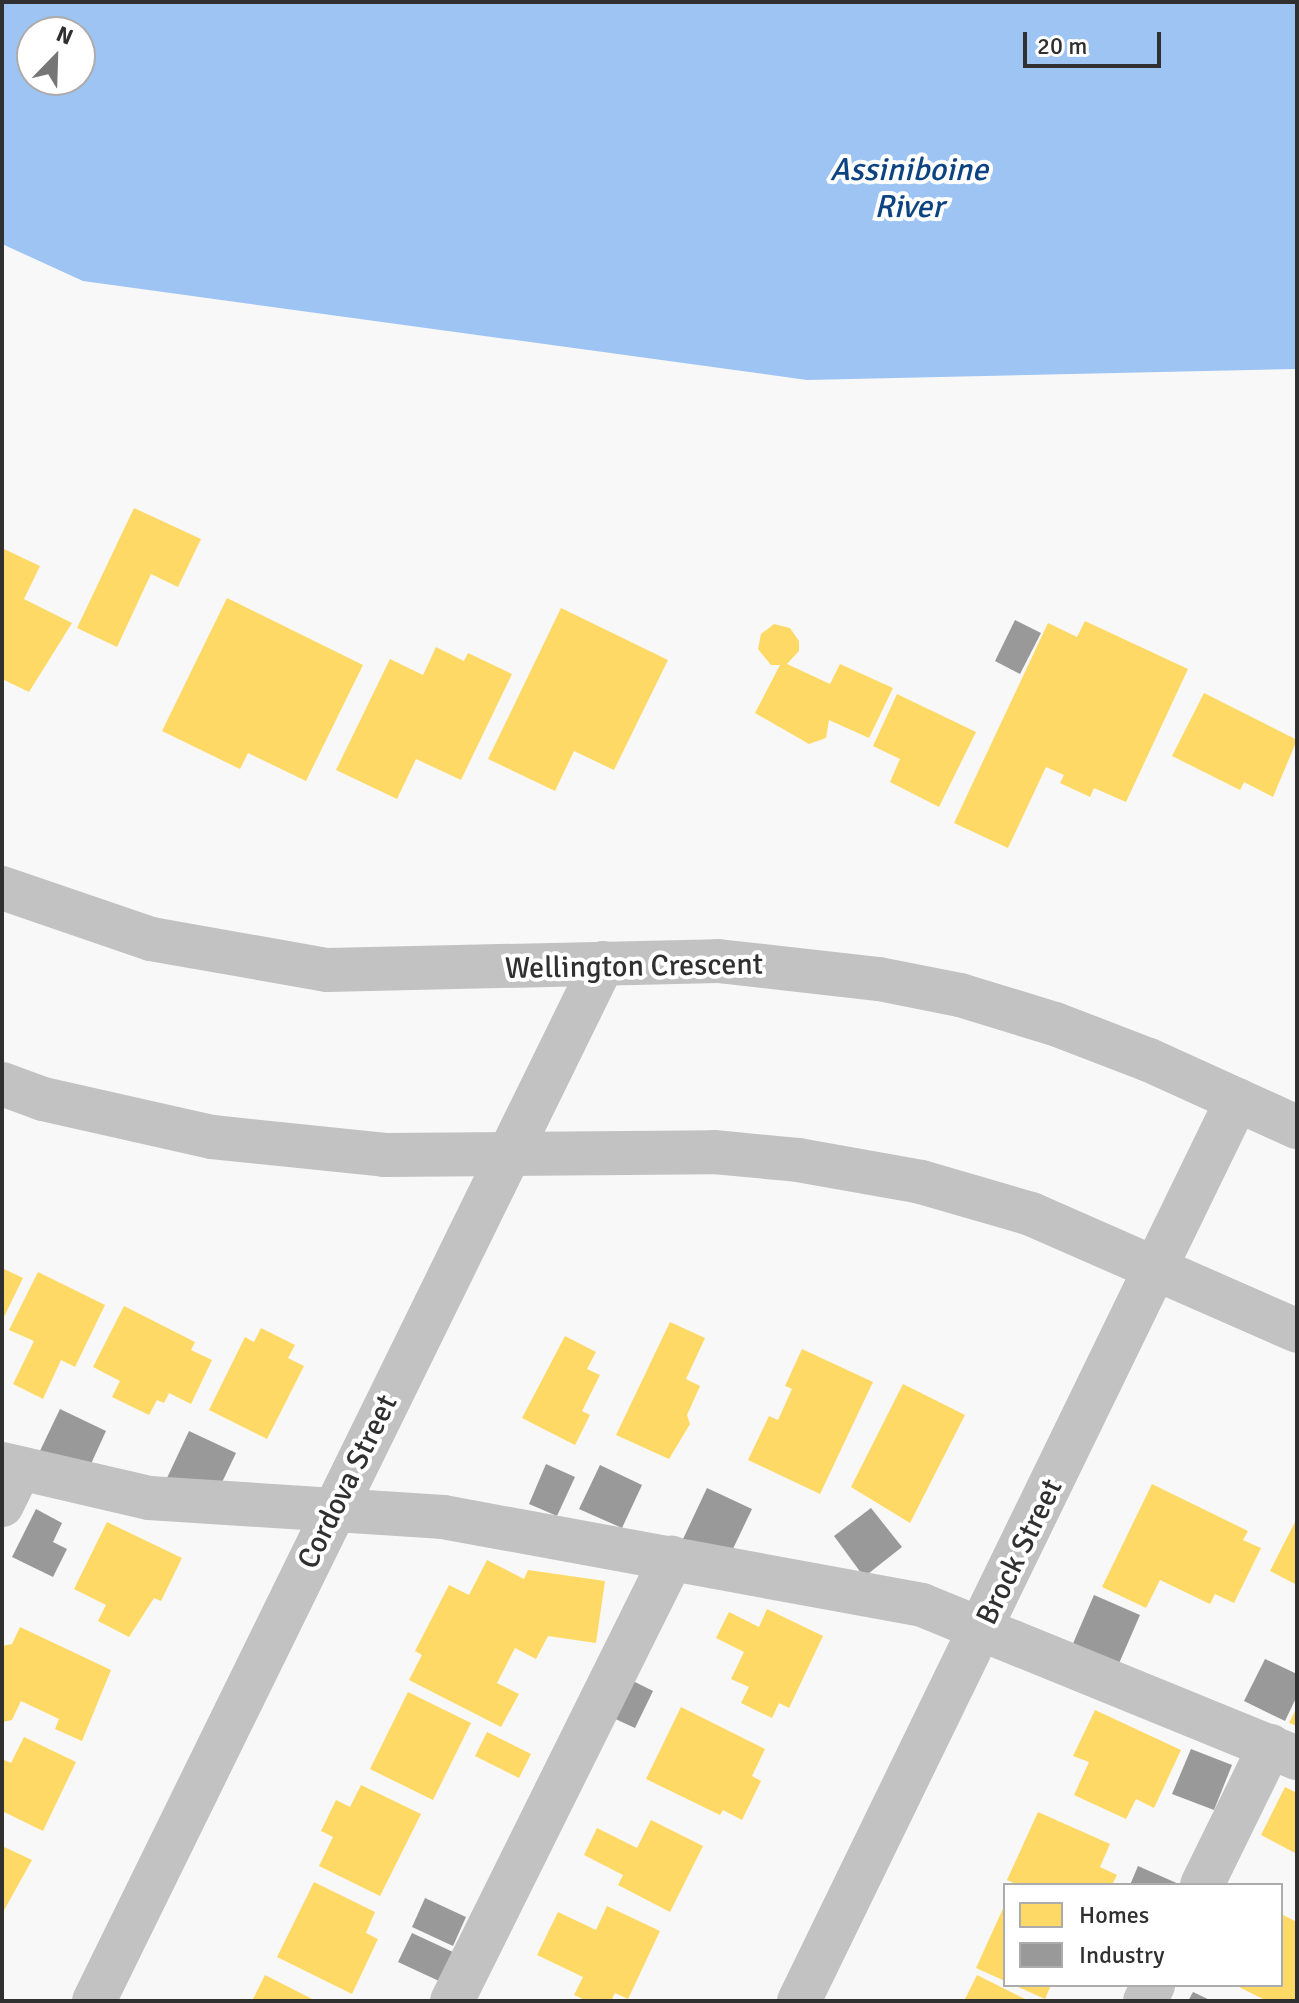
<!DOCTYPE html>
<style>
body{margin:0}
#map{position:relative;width:1299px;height:2003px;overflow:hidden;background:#f8f8f8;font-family:Signika,sans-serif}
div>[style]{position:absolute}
.water>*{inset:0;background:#9ec4f4}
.homes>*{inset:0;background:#ffd966}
.industry>*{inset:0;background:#999}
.minor>*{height:44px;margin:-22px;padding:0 22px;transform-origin:22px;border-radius:22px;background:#c2c2c2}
span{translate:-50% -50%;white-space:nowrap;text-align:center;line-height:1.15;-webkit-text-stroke:8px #fff;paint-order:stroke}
.street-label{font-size:30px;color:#303031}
.water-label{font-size:32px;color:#0d4381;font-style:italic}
.frame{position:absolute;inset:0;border:4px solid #303031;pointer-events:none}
.legend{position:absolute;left:1003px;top:1883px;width:280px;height:104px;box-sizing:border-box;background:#fff;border:2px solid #acacad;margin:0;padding:10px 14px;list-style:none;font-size:24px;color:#303031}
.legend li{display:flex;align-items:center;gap:16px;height:40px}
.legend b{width:40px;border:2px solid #acacad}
.north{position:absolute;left:16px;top:16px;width:80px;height:80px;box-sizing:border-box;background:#fff;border:2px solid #acacad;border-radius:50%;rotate:23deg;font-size:22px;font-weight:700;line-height:32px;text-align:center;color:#303031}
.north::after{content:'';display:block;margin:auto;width:28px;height:36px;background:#767677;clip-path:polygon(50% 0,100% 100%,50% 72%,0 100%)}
.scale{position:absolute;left:1023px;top:32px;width:138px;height:36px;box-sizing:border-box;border:4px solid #303031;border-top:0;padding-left:10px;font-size:24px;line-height:28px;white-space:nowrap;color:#303031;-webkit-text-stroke:6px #fff;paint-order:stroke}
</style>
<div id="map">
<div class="water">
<i style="clip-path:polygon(evenodd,2px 2px,1297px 2px,1297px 369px,807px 380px,83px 281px,2px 244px,2px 2px,32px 32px,80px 32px,80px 80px,32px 80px,32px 32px)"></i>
</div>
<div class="homes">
<i style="clip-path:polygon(134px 508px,201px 539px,178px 587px,151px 574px,117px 647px,77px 628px)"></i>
<i style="clip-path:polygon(2px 548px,40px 566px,24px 599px,72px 623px,29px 692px,2px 679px)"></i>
<i style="clip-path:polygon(227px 598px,363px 665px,306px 781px,248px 753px,240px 769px,162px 731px)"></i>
<i style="clip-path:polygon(561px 608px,668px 660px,614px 770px,574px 751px,555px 791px,488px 759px)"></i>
<i style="clip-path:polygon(1085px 621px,1188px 669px,1126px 802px,1094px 788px,1090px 797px,1060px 783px,1064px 775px,1046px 767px,1008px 848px,954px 823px,1048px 623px,1077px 637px)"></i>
<i style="clip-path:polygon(774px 624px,790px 628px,799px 641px,799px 651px,787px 664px,830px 684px,840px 664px,893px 688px,869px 738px,829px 720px,826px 738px,809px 744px,755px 713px,780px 665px,771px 665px,758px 649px,761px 634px)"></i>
<i style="clip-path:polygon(436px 647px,464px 661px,468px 653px,512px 674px,461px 780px,416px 759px,397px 799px,336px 770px,390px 659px,423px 675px)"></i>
<i style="clip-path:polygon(1204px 693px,1297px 740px,1273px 797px,1244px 782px,1240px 790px,1172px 756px)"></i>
<i style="clip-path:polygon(897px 694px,976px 732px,939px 807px,890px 782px,900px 759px,873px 746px)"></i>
<i style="clip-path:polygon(2px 1268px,23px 1278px,2px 1321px)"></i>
<i style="clip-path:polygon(38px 1272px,105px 1305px,75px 1367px,61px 1360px,43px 1399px,13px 1384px,34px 1341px,9px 1330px)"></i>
<i style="clip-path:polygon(124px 1306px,195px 1342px,191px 1350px,212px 1360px,191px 1404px,169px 1393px,164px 1403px,157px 1400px,149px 1415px,112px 1397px,120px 1381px,93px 1367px)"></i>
<i style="clip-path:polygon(670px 1322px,705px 1338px,686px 1379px,700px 1386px,687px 1415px,690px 1424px,669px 1459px,616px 1435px)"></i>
<i style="clip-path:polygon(261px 1328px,295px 1345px,288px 1358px,304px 1366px,267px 1439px,209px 1410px,245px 1337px,254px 1342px)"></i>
<i style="clip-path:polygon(565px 1336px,596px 1352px,587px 1369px,600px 1375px,582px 1411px,590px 1415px,575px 1445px,522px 1418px)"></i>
<i style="clip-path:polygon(802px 1349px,873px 1382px,820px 1494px,748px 1460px,769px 1416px,778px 1420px,792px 1389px,785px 1386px)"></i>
<i style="clip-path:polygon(903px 1384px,965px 1415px,910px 1523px,851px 1487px)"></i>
<i style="clip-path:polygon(1152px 1484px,1248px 1531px,1243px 1540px,1261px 1548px,1234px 1603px,1215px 1594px,1210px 1604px,1160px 1580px,1146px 1608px,1102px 1587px)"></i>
<i style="clip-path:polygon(1297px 1518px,1297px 1585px,1270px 1571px)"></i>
<i style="clip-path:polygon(107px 1522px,182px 1558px,161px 1601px,154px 1598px,129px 1637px,98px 1621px,106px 1605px,74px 1589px)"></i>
<i style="clip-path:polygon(487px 1560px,524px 1579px,528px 1570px,605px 1581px,596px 1643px,548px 1636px,536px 1659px,515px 1648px,497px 1683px,519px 1694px,501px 1727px,409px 1680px,422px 1655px,415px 1651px,449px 1585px,469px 1595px)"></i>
<i style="clip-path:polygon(767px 1609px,823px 1636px,789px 1708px,779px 1703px,772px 1718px,741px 1703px,749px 1687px,731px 1679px,744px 1652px,716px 1638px,729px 1612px,759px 1627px)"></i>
<i style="clip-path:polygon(20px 1627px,111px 1670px,82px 1741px,55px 1729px,59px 1719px,21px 1701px,12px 1720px,2px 1722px,2px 1646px,12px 1644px)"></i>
<i style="clip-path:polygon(408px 1692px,471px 1723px,433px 1800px,370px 1769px)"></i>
<i style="clip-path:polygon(681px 1707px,765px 1749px,752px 1776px,761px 1781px,742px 1820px,723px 1810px,720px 1815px,646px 1779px)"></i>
<i style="clip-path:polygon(1297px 1707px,1297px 1726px,1289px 1723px)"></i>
<i style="clip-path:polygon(1095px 1710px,1181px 1750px,1154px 1808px,1136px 1799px,1126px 1819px,1074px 1795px,1089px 1762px,1073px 1756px)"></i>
<i style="clip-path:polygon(487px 1732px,531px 1754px,519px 1778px,475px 1756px)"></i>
<i style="clip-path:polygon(24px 1737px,76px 1762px,43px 1831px,2px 1811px,2px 1759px,11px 1763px)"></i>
<i style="clip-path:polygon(361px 1785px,421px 1814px,380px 1896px,319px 1866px,333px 1837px,321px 1831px,336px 1800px,350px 1807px)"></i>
<i style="clip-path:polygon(1285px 1787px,1297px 1793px,1297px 1854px,1261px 1835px)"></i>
<i style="clip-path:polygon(1038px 1812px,1110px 1844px,1100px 1867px,1117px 1875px,1112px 1885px,1018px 1885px,1007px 1880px)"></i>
<i style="clip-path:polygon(651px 1820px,703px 1846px,670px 1912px,618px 1885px,623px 1875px,584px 1855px,597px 1828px,637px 1848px)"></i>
<i style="clip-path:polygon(2px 1846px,32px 1860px,2px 1914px)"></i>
<i style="clip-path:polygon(314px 1882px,375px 1912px,366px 1933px,378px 1939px,352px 1994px,277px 1957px)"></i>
<i style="clip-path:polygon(1005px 1904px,1005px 1981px,976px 1968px)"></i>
<i style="clip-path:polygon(607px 1906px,660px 1931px,628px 1999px,615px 1993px,611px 2001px,587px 2001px,574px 1995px,583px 1977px,537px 1955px,558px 1912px,596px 1930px)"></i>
<i style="clip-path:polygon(1281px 1914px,1297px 1922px,1297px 2001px,1267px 2001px,1235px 1985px,1281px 1985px)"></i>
<i style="clip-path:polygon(265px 1975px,316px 2001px,252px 2001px)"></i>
<i style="clip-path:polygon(977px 1975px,1029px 2001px,964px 2001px)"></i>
<i style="clip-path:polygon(1014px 1985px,1051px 1985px,1045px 1999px)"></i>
</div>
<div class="industry">
<i style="clip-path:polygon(1015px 620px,1041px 633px,1020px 674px,995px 661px)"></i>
<i style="clip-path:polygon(60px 1409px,106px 1431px,85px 1477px,38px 1455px)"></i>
<i style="clip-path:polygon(189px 1431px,236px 1453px,214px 1499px,167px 1478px)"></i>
<i style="clip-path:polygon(546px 1464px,575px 1477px,557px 1516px,529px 1504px)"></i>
<i style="clip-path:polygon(600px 1465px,642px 1485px,622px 1528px,579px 1509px)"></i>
<i style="clip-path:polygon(707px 1488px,752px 1509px,730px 1555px,683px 1539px)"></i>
<i style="clip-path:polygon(871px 1508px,902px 1547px,864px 1577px,834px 1536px)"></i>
<i style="clip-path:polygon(36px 1509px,62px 1523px,53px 1542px,67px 1549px,53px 1577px,12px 1557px)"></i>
<i style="clip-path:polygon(1094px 1595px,1140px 1615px,1117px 1668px,1071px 1648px)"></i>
<i style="clip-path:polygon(1265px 1659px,1297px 1674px,1297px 1696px,1285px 1721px,1244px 1701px)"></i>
<i style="clip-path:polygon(629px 1679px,653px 1691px,635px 1728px,611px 1717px)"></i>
<i style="clip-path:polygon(1191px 1749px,1232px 1765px,1214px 1810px,1172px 1794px)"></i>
<i style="clip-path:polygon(1138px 1866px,1181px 1885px,1130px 1885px)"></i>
<i style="clip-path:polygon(425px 1898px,466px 1917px,453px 1946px,412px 1927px)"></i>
<i style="clip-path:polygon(412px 1933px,453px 1952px,439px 1981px,398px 1962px)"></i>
<i style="clip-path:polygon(1193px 1992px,1212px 2001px,1188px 2001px)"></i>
</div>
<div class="minor">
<i style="left:2px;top:888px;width:157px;rotate:18.9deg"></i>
<i style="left:151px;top:939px;width:179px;rotate:10deg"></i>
<i style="left:327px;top:970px;width:391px;rotate:-1.3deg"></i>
<i style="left:718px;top:961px;width:162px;rotate:6.4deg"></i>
<i style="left:879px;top:979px;width:83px;rotate:11.2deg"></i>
<i style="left:960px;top:995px;width:99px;rotate:17deg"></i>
<i style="left:1055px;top:1024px;width:101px;rotate:21deg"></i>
<i style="left:1149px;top:1060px;width:162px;rotate:24.4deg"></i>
<i style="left:2px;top:1084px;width:44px;rotate:20.1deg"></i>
<i style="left:43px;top:1099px;width:173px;rotate:12.7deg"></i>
<i style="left:212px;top:1137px;width:174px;rotate:5.9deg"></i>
<i style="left:385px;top:1155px;width:329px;rotate:-0.5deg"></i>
<i style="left:714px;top:1152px;width:84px;rotate:5.4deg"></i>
<i style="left:798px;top:1160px;width:125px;rotate:10.1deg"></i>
<i style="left:921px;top:1182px;width:115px;rotate:16.2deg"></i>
<i style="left:1031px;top:1214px;width:291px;rotate:23.7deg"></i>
<i style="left:2px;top:1464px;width:151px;rotate:13deg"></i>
<i style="left:149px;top:1498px;width:295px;rotate:3.7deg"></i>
<i style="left:443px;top:1517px;width:487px;rotate:10.4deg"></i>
<i style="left:922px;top:1605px;width:405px;rotate:22.2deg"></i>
<i style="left:2px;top:1505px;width:41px;rotate:-64.1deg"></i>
<i style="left:1202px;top:1885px;width:155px;rotate:-63.9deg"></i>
<i style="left:94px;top:2001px;width:1156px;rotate:-63.88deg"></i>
<i style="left:452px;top:2001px;width:495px;rotate:-63.6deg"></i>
<i style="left:799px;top:2001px;width:1002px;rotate:-64.07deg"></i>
<i style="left:1145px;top:2001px;width:18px;rotate:-63deg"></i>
</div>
<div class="street-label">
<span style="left:634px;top:967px;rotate:-1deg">Wellington Crescent</span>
<span style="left:348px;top:1482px;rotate:-64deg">Cordova Street</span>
<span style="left:1020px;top:1552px;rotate:-64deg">Brock Street</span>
</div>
<div class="water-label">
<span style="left:909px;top:189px">Assiniboine<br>River</span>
</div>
<div class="frame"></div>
<ul class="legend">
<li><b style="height:22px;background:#ffd966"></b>Homes</li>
<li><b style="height:22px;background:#999"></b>Industry</li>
</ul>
<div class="north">N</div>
<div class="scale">20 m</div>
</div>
